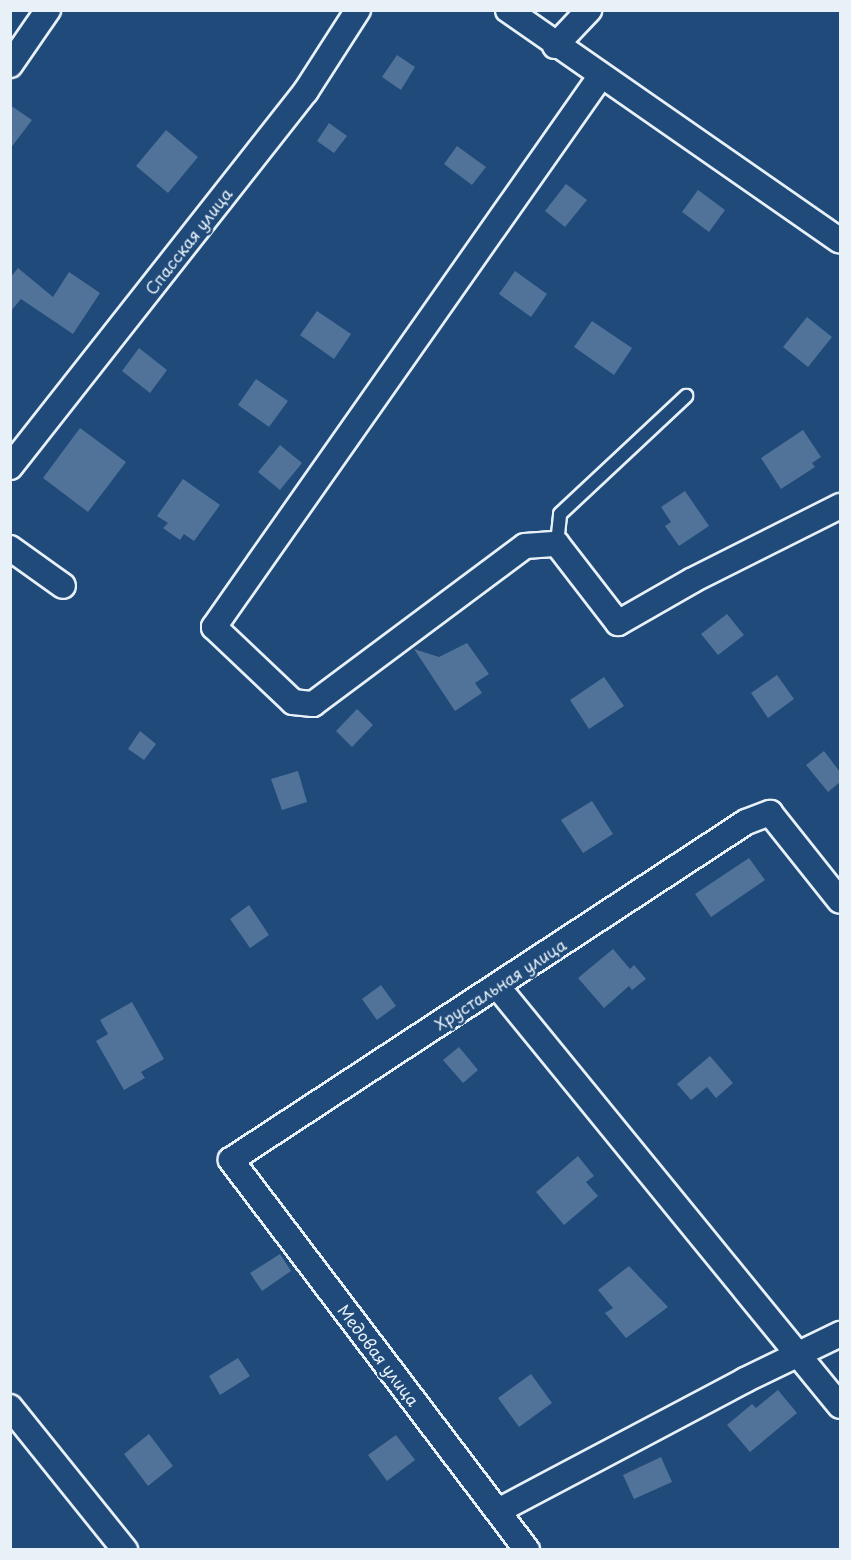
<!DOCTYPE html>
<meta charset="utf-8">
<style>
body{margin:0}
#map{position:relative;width:851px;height:1560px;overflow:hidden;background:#1f4a7a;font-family:"Playpen Sans",sans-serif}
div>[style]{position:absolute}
.building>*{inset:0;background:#517399}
.roads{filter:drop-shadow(2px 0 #e8f1f8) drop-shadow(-2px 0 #e8f1f8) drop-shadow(0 2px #e8f1f8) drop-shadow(0 -2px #e8f1f8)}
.service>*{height:12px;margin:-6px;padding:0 6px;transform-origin:6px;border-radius:6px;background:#1f4a7a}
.minor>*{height:24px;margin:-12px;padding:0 12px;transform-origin:12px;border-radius:12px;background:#1f4a7a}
span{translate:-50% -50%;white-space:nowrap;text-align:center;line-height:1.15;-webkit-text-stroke:5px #1f4a7a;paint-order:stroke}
.street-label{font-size:16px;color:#e8f1f8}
.frame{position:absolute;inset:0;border:12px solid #e8f1f8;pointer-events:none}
</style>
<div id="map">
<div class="building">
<i style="clip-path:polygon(397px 55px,415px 67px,401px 90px,382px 77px)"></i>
<i style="clip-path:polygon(10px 105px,32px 120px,10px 149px)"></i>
<i style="clip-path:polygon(329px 123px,347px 136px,334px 153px,317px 141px)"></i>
<i style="clip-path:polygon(166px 130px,198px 157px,168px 193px,136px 166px)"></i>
<i style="clip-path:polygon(457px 146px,486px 167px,472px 185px,444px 164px)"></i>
<i style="clip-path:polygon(566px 184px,587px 200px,565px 227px,545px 211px)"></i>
<i style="clip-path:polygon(698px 190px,725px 210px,709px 232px,682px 212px)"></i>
<i style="clip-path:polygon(18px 268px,53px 297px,69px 272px,100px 293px,73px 334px,21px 299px,10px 312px,10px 278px)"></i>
<i style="clip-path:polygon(515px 271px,547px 294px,531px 317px,499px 294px)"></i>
<i style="clip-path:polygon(317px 311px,351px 334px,334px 359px,300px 335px)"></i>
<i style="clip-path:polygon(807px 317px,832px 337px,808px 367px,783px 347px)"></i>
<i style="clip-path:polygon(592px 321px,632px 348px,614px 375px,574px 347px)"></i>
<i style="clip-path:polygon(139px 348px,167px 370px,150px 393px,122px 371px)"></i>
<i style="clip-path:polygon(256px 379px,288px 401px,269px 427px,238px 405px)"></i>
<i style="clip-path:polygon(80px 428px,126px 462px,88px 512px,43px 478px)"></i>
<i style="clip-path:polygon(803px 430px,821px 457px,812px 463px,815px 467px,781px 489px,761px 458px)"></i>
<i style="clip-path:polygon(280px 445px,302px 463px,280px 490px,258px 472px)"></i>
<i style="clip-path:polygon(183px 479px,220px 505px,194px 541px,184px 534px,180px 540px,163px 528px,168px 523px,157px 516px)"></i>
<i style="clip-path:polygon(685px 491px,709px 526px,679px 546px,665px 526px,671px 522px,661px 507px)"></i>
<i style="clip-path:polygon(727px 614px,744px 635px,718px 655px,701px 634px)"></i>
<i style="clip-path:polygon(467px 643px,489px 674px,475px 683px,482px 693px,455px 711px,414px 649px,439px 657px)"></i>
<i style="clip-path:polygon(777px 675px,794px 699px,768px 718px,751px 693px)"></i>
<i style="clip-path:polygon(604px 677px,624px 706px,589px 729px,570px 700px)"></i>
<i style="clip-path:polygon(357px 709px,373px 725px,352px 747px,336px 731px)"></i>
<i style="clip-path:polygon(140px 731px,156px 744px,144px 760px,128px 749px)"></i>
<i style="clip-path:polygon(824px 751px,840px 772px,840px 782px,828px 792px,806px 765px)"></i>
<i style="clip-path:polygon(298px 771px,307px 802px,282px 810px,271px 779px)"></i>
<i style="clip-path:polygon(592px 801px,613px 834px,583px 853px,561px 820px)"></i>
<i style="clip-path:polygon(749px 858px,765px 880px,711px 917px,695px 894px)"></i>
<i style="clip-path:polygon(249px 905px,269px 935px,250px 948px,230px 919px)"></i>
<i style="clip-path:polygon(613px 949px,630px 969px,634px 965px,646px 979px,632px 990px,629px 986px,604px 1008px,578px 978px)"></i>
<i style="clip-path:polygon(381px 985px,396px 1006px,377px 1020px,362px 999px)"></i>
<i style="clip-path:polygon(132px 1002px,164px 1059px,141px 1072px,145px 1078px,124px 1090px,96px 1041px,108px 1034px,100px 1020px)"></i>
<i style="clip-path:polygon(459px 1047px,478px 1070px,463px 1083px,443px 1060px)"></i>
<i style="clip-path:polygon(710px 1056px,733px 1083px,716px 1098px,707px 1087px,691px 1100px,677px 1084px)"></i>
<i style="clip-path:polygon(578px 1156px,594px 1176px,586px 1182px,598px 1196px,564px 1225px,536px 1192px)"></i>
<i style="clip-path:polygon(280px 1254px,291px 1271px,262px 1291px,250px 1273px)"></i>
<i style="clip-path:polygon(629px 1266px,668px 1307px,626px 1338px,605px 1313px,613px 1308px,598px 1290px)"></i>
<i style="clip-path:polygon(238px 1358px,250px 1376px,220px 1395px,209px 1376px)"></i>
<i style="clip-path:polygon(531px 1374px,552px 1403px,519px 1427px,498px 1398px)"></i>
<i style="clip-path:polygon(778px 1390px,797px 1413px,750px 1452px,727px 1425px,752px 1404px,756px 1408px)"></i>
<i style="clip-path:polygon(149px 1434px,173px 1466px,148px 1486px,124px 1454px)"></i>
<i style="clip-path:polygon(396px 1435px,415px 1460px,387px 1481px,368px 1455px)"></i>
<i style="clip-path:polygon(661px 1457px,672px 1482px,634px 1499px,623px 1475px)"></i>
</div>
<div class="roads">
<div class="service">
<i style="left:557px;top:544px;width:30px;rotate:-84deg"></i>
<i style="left:560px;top:514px;width:173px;rotate:-43.1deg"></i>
</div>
<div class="minor">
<i style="left:508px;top:10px;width:404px;rotate:34.8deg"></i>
<i style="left:555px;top:46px;width:50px;rotate:-46.6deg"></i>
<i style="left:10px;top:65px;width:67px;rotate:-55.4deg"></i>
<i style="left:600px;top:77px;width:672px;rotate:125.06deg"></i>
<i style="left:214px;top:627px;width:109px;rotate:43.5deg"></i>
<i style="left:293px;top:702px;width:20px;rotate:6deg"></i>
<i style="left:313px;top:704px;width:264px;rotate:-36.7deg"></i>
<i style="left:525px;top:546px;width:32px;rotate:-4deg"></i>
<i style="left:557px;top:544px;width:100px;rotate:52.3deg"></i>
<i style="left:618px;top:623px;width:86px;rotate:-29.8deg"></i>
<i style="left:693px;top:580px;width:165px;rotate:-26.7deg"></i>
<i style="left:10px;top:467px;width:479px;rotate:-51.8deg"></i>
<i style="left:306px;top:91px;width:96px;rotate:-57.3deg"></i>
<i style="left:10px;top:548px;width:65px;rotate:35.6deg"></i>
<i style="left:497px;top:986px;width:542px;rotate:50.76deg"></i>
<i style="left:10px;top:1407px;width:184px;rotate:51.2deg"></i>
<i style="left:498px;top:1511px;width:280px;rotate:-27.9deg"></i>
<i style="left:745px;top:1380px;width:106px;rotate:-25.8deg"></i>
<i style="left:527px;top:1550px;width:490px;rotate:-127.2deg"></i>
<i style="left:231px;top:1160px;width:616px;rotate:-33.28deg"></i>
<i style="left:746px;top:822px;width:26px;rotate:-21deg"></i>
<i style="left:770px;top:813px;width:112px;rotate:51.5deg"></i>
</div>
</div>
<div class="street-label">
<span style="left:188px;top:241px;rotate:-52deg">Спасская улица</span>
<span style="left:500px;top:984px;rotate:-33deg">Хрустальная улица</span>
<span style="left:379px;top:1355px;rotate:53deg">Медовая улица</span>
</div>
<div class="frame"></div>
</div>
